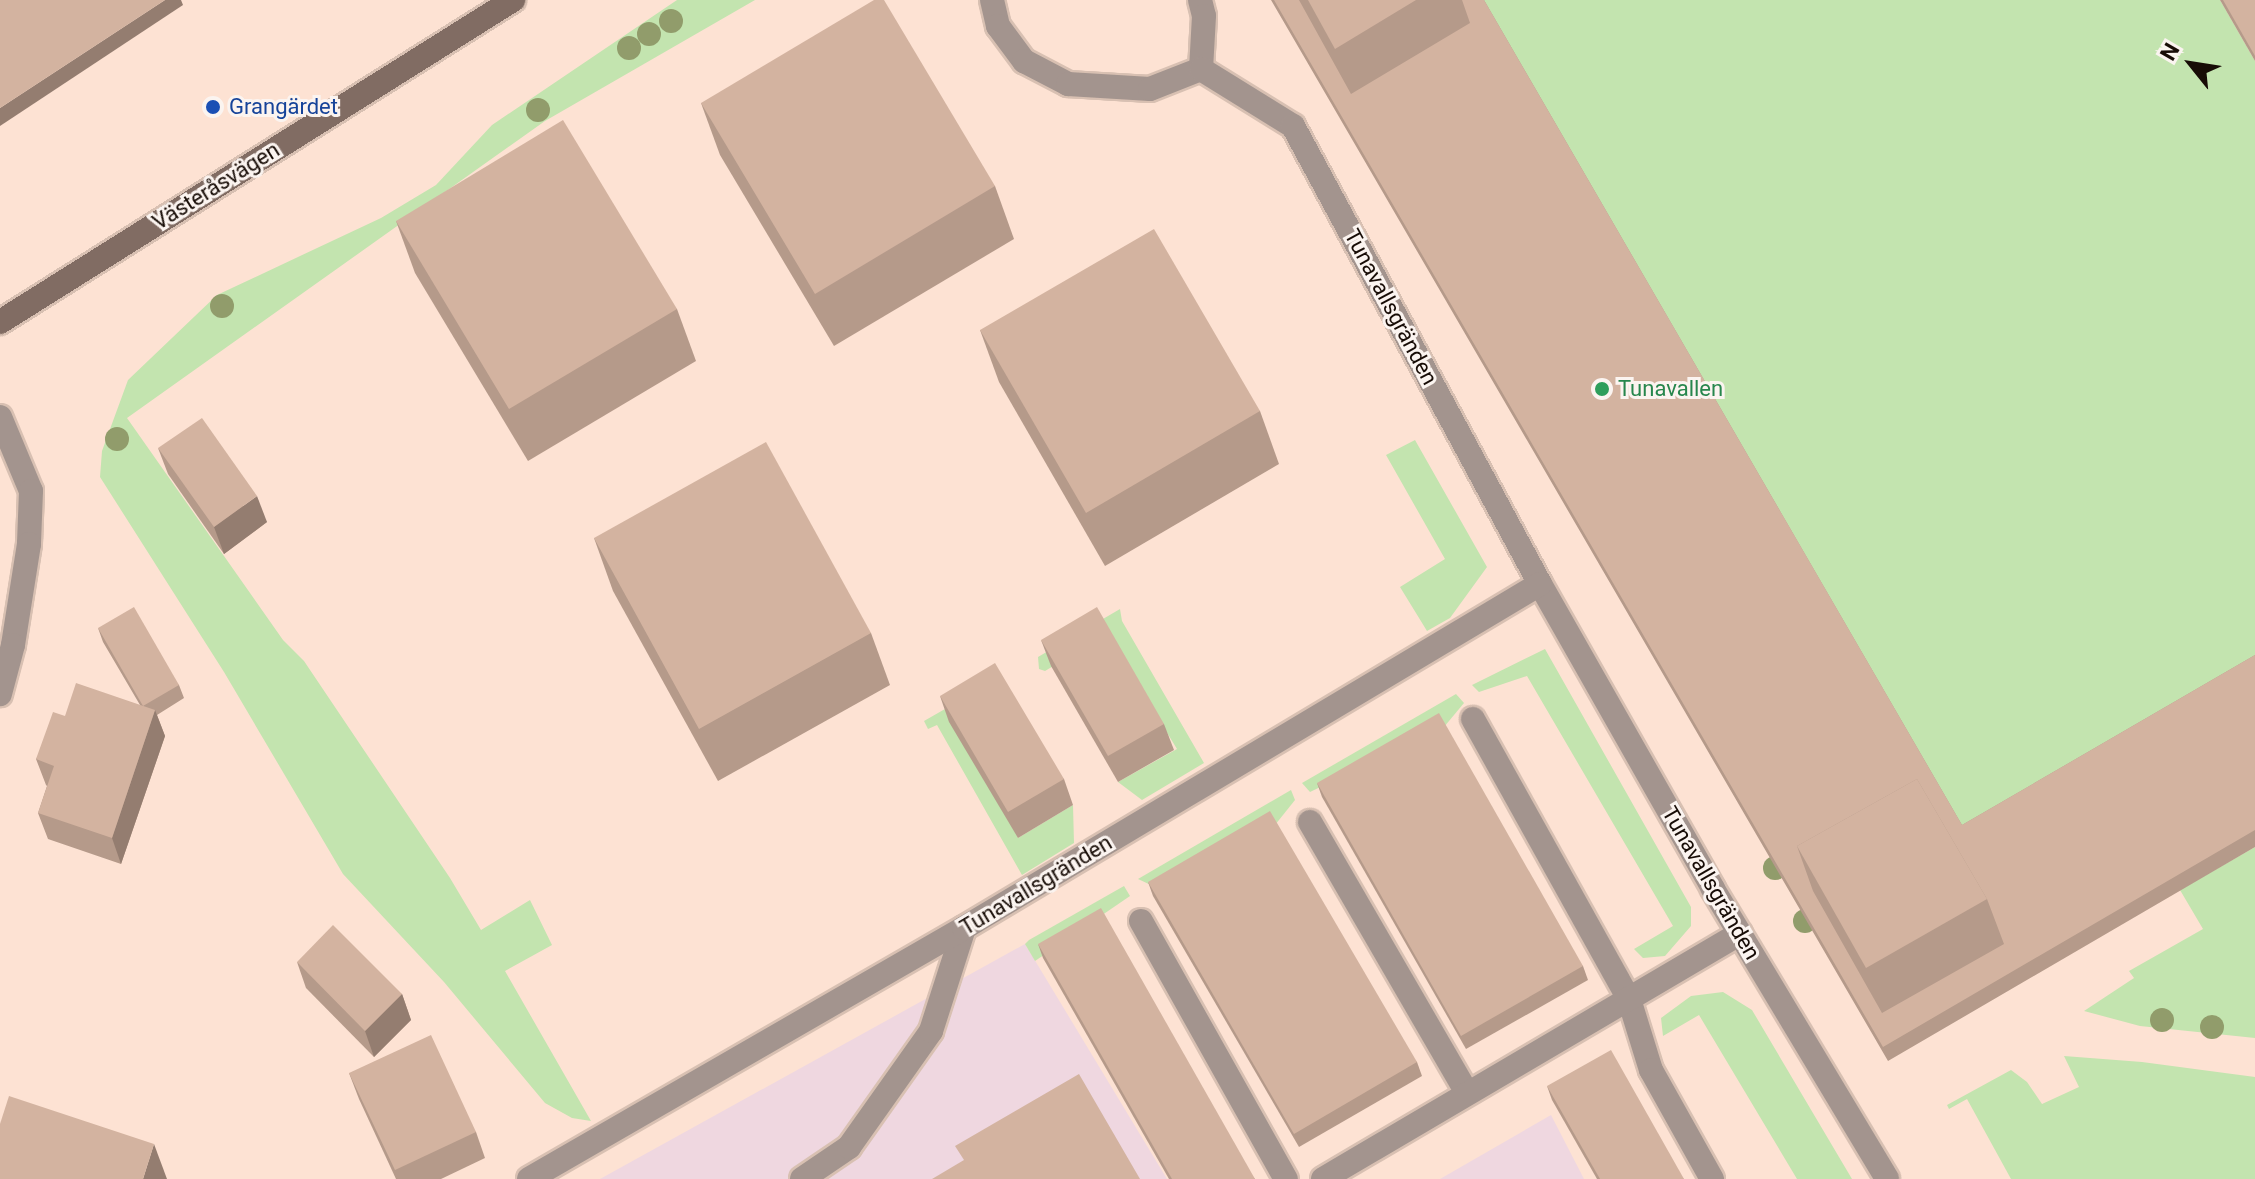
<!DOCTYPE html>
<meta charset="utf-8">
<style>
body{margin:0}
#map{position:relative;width:2255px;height:1179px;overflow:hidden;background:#fde2d3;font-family:Roboto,sans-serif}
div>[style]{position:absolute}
.education>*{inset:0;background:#efd7e0}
.green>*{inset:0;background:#c3e4af}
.roads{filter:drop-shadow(2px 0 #d8c0b2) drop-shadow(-2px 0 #d8c0b2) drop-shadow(0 2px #d8c0b2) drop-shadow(0 -2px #d8c0b2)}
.lane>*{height:24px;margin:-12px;padding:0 12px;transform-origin:12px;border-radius:12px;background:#a3948e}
.street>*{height:24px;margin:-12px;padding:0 12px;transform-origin:12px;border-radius:12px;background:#a3948e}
.secondary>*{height:24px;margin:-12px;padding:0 12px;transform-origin:12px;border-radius:12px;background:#816c63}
.trees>*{width:24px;height:24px;margin:-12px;border-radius:50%;background:#919c6b}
.wall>*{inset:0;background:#b59a8a}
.shaded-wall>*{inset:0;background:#947d70}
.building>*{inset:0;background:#d3b3a0}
.dots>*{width:22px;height:22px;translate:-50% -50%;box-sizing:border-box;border:4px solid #fbf4f0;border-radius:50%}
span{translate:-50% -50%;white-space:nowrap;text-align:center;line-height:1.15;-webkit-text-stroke:6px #fbf4f0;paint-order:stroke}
.transit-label{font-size:22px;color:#164399}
.left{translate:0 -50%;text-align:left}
.street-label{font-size:22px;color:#170c06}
.leisure-label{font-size:22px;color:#27864d}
.north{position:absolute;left:2151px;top:24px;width:80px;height:80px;-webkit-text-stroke:6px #fbf4f0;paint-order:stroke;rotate:300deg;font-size:22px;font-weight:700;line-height:32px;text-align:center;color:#170c06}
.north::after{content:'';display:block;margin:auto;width:28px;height:36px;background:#170c06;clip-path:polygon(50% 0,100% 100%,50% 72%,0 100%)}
</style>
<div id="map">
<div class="education">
<i style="clip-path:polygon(1025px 944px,1167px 1179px,600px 1179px)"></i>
<i style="clip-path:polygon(1551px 1115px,1584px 1179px,1440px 1179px)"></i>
</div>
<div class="green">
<i style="clip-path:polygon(677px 0,755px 0,545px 121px,127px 418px,283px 640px,304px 661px,450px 878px,481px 930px,530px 900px,552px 945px,505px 971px,591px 1121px,572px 1118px,545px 1103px,444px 982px,343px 874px,224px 672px,100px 477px,102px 451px,128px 380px,217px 295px,381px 218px,436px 185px,492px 125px)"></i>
<i style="clip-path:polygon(1482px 0,2220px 0,2255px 61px,2255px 672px,1967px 839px)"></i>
<i style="clip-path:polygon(1415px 440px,1487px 567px,1450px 618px,1427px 631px,1400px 587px,1445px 559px,1386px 455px)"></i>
<i style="clip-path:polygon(1120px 609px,1122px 621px,1204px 763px,1142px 800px,1118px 782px,1177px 749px,1107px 634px,1045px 671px,1039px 669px,1038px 657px)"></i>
<i style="clip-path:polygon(1545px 649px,1691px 907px,1691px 926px,1665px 956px,1643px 958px,1634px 949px,1673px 926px,1527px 676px,1479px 692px,1472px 685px)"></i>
<i style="clip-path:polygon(973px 693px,1018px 838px,1073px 805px,1074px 843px,1022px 875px,937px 725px,928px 729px,924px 721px)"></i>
<i style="clip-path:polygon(1456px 694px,1464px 703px,1444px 727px,1310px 792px,1302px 783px)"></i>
<i style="clip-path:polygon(1291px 790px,1295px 800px,1275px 825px,1153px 886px,1138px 879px)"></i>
<i style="clip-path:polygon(2255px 847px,2255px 1038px,2140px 1026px,2084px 1011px,2134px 978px,2129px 971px,2203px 929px,2180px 890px)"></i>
<i style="clip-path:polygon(1124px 886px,1130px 896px,1035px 961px,1025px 944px,1029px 940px)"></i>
<i style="clip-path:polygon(1723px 992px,1752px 1010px,1852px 1179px,1797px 1179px,1699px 1015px,1663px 1036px,1661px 1018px,1691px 996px)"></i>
<i style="clip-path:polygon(2064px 1056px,2142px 1062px,2255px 1077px,2255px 1179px,2011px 1179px,1967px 1099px,1949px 1109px,1947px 1105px,2011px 1070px,2027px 1082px,2042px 1104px,2079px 1087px)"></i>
</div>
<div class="roads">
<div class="lane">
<i style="left:1473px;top:719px;width:321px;rotate:60.9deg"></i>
<i style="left:1629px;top:999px;width:74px;rotate:72.8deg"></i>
<i style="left:1651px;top:1070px;width:125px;rotate:60.8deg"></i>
<i style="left:1310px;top:822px;width:313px;rotate:59.9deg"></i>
<i style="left:1141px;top:921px;width:296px;rotate:60.7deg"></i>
<i style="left:802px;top:1179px;width:57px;rotate:-34.2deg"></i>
<i style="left:849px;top:1147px;width:142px;rotate:-54.7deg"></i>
<i style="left:931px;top:1031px;width:108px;rotate:-72.2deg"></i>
<i style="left:1323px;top:1179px;width:484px;rotate:-30.5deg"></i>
</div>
<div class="street">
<i style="left:992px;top:0;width:27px;rotate:77deg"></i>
<i style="left:998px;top:26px;width:44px;rotate:53.4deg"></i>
<i style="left:1024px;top:61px;width:50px;rotate:27.6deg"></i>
<i style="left:1068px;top:84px;width:82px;rotate:3.5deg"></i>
<i style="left:1150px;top:89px;width:55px;rotate:-21.4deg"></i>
<i style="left:1200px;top:0;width:16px;rotate:76deg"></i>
<i style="left:1204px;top:16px;width:53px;rotate:93.2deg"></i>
<i style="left:1201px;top:69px;width:108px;rotate:31.8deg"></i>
<i style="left:1293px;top:126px;width:520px;rotate:61.66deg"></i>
<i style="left:1540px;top:584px;width:351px;rotate:60.4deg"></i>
<i style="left:1713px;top:889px;width:338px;rotate:59deg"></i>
<i style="left:0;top:417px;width:80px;rotate:67.3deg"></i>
<i style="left:31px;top:491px;width:53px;rotate:92.2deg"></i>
<i style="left:29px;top:544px;width:102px;rotate:99deg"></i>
<i style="left:13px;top:645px;width:51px;rotate:104.9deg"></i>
<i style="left:529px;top:1179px;width:502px;rotate:-29.99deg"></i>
<i style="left:964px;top:928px;width:671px;rotate:-30.85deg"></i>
</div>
<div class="secondary">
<i style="left:0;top:322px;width:606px;rotate:-32.12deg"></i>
</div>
</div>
<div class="trees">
<i style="left:671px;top:21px"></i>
<i style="left:649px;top:34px"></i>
<i style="left:629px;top:48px"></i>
<i style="left:538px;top:110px"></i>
<i style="left:222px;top:306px"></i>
<i style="left:117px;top:439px"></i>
<i style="left:1775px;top:868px"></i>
<i style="left:1805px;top:921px"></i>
<i style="left:2162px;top:1020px"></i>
<i style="left:2212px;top:1027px"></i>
</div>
<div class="wall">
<i style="clip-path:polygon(1271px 0,1484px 0,1962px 825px,2255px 655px,2255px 847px,1888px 1061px)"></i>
<i style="clip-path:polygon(2220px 0,2255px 0,2255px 61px)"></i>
<i style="clip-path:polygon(701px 103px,995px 186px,1014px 239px,834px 346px,720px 155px)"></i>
<i style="clip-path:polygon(396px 221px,677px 309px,696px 361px,528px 461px,415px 273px)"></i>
<i style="clip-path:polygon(980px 330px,1260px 411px,1279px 464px,1105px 566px,999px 382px)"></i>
<i style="clip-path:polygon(158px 448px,267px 522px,224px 554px,168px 474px)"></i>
<i style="clip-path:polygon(594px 538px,871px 633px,890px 685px,718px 781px,613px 591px)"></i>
<i style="clip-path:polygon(98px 628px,179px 685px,184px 698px,157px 715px,165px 736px,121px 864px,48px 839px,38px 813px,47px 786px,46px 785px,36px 759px,65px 716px,140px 705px,103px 642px)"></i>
<i style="clip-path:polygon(1041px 640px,1164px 724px,1174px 750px,1118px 782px,1051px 666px)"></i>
<i style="clip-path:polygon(940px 696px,1064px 779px,1073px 805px,1018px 838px,949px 722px)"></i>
<i style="clip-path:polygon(1317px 783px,1583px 966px,1588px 980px,1466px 1049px,1322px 797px)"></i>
<i style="clip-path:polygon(1148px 882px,1417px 1062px,1422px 1076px,1299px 1147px,1153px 896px)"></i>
<i style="clip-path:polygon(1038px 944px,1255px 1179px,1169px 1179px,1043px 958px)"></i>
<i style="clip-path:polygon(297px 962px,402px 994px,411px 1020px,374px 1057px,306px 988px)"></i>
<i style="clip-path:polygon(349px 1073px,476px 1132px,485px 1158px,441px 1179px,396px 1179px,359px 1099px)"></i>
<i style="clip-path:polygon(1547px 1086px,1684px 1179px,1597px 1179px,1552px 1100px)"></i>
</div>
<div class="shaded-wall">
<i style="clip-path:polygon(165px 0,181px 0,183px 5px,0 126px,0 108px)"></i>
<i style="clip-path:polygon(257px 496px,267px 522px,224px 554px,214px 527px)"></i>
<i style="clip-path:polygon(155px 710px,165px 736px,121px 864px,112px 838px)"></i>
<i style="clip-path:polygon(402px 994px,411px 1020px,374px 1057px,365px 1031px)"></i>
<i style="clip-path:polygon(154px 1144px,167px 1179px,143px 1179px)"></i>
</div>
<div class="building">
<i style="clip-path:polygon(0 0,165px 0,0 108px)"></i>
<i style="clip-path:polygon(874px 0,884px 0,995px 186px,815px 294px,701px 103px)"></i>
<i style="clip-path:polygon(evenodd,1274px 0,1299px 0,1351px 94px,1470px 23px,1462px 0,1484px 0,1962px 825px,2255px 655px,2255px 830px,1883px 1047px,1274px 0,1917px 779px,1987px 899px,2004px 944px,1882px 1013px,1813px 891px,1797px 846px,1917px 779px)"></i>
<i style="clip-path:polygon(1308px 0,1416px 0,1335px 49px)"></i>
<i style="clip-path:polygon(2223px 0,2255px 0,2255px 56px)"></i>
<i style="clip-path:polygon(563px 120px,677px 309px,509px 409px,396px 221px)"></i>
<i style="clip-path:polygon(1154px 229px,1260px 411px,1086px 513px,980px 330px)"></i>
<i style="clip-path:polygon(202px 418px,257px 496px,214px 527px,158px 448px)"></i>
<i style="clip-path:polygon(766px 442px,871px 633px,699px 729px,594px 538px)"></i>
<i style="clip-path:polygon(134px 607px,179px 685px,143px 706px,98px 628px)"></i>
<i style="clip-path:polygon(1097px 607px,1164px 724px,1108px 756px,1041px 640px)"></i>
<i style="clip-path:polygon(995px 663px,1064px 779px,1008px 812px,940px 696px)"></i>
<i style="clip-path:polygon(76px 683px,155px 710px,112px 838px,38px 813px,54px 766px,36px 759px,53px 712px,65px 716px)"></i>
<i style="clip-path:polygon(1439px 713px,1583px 966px,1461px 1036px,1317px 783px)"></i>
<i style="clip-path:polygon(1917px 779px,1987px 899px,1866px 968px,1797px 846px)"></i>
<i style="clip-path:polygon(1270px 811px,1417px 1062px,1294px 1134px,1148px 882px)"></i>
<i style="clip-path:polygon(1101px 908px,1255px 1179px,1172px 1179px,1038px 944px)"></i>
<i style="clip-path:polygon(333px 925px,402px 994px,365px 1031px,297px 962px)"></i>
<i style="clip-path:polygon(431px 1035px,476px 1132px,395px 1170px,349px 1073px)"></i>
<i style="clip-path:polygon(1611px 1050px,1684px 1179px,1600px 1179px,1547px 1086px)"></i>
<i style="clip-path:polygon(1079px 1074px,1140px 1179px,932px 1179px,964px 1160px,955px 1146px)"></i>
<i style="clip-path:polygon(9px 1096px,154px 1144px,143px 1179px,0 1179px,0 1124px)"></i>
</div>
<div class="dots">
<i style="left:213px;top:107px;background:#1a4fb4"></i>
<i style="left:1602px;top:389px;background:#2e9e5b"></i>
</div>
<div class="transit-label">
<span class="left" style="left:229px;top:107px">Grangärdet</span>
</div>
<div class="street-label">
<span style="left:216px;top:186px;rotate:-32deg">Västeråsvägen</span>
<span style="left:1391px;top:307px;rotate:62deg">Tunavallsgränden</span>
<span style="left:1711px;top:883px;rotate:60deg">Tunavallsgränden</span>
<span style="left:1036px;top:885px;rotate:-31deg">Tunavallsgränden</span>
</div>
<div class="leisure-label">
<span class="left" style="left:1618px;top:389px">Tunavallen</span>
</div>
<div class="north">N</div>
</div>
